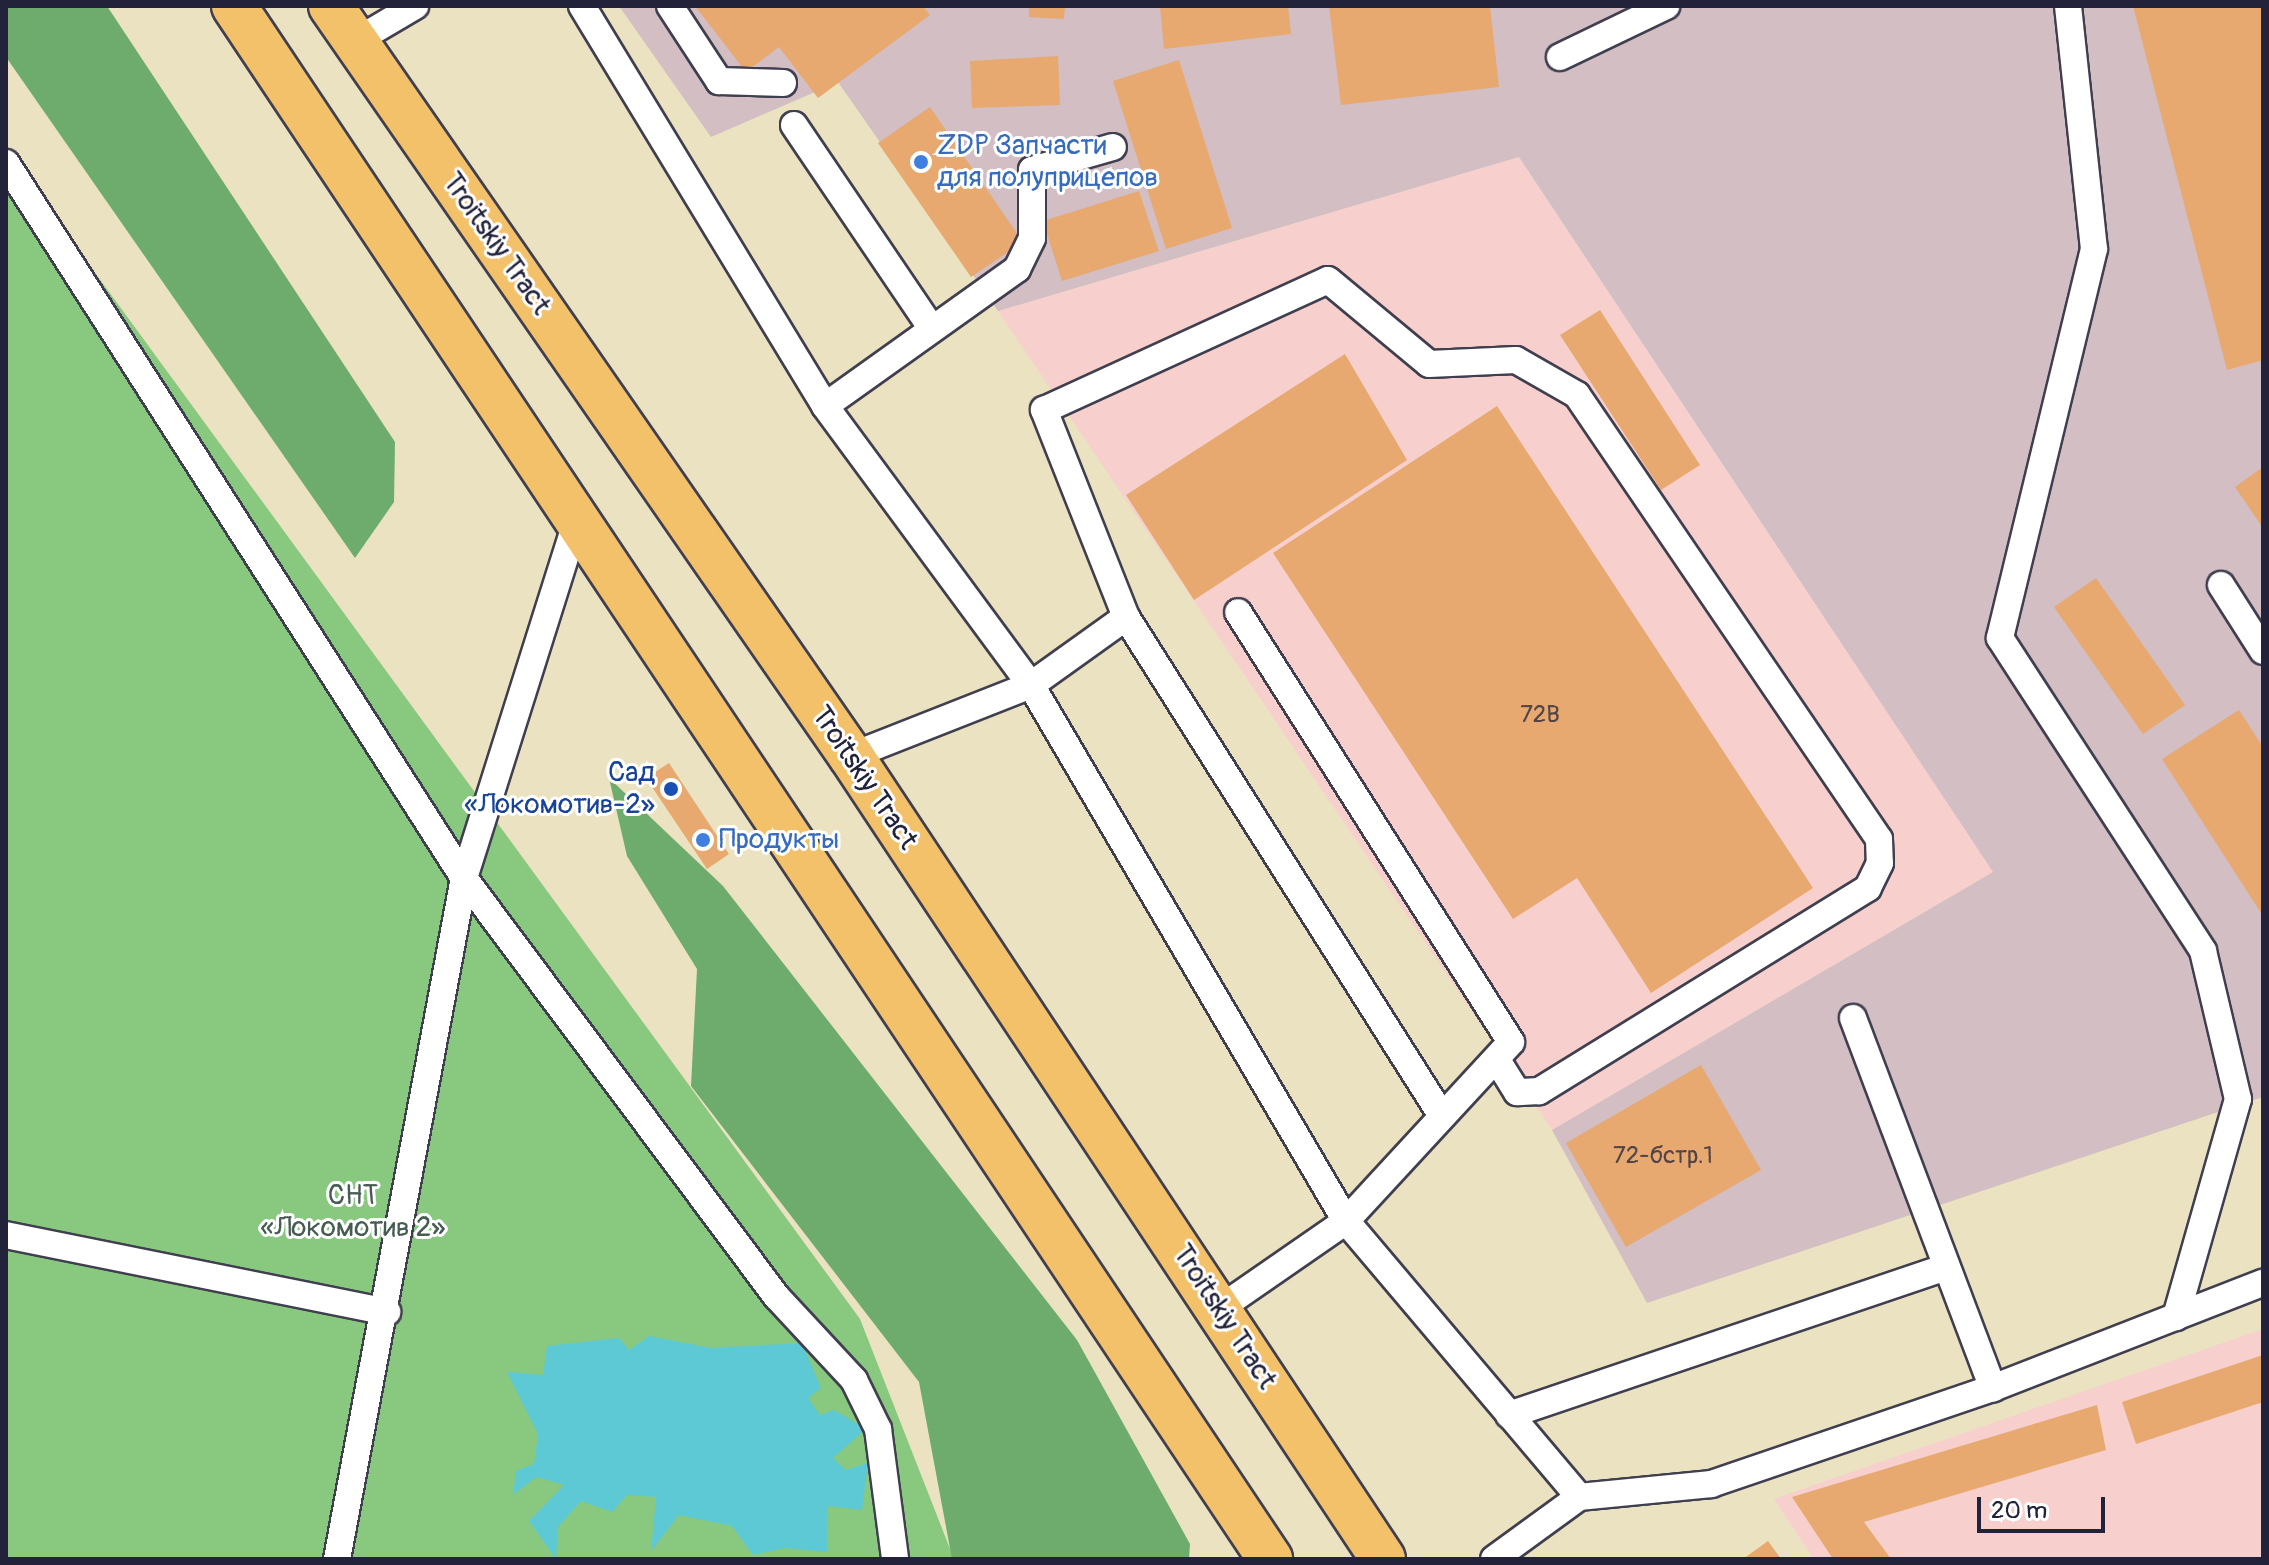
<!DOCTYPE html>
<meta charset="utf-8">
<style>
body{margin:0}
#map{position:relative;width:2269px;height:1565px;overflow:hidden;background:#eae2c0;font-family:Pangolin,sans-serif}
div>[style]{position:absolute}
.built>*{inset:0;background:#f7d0cd}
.industrial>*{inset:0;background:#d2bec3}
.green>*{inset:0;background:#89c87f}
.forest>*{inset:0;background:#6eac6e}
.water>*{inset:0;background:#5dc9d5}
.building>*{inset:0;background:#e7a96f}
.roads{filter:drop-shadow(2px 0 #403f4f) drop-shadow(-2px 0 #403f4f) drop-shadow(0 2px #403f4f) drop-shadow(0 -2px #403f4f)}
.lane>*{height:26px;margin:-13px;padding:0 13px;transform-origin:13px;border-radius:13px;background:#fff}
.primary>*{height:44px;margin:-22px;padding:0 22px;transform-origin:22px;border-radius:22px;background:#f4c16b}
.dots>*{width:22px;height:22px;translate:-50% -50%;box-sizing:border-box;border:4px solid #fff;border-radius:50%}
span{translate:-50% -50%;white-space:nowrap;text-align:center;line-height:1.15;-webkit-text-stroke:6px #fff;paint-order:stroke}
.number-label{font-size:24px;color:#534448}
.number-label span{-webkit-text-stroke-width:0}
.shop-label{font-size:28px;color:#366cbe}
.left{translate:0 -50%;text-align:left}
.street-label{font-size:28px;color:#22223b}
.transit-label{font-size:28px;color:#164399}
.right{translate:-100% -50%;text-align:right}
.park-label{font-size:28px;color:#465c53}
.frame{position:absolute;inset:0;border:8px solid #22223b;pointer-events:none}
.scale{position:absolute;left:1977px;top:1497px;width:128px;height:36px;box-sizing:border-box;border:4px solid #22223b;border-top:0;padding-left:10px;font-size:24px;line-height:28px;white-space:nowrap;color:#22223b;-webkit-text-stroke:6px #fff;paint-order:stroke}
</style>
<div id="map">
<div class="built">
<i style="clip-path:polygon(1519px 157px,1993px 872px,1552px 1130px,998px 311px)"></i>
<i style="clip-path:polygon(2263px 1329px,2263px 1559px,1814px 1559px,1774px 1499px)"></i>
</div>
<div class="industrial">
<i style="clip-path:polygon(619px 6px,2263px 6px,2263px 1097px,1647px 1303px,1552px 1130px,1993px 872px,1519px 157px,998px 311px,838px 82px,711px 137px)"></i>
</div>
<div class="green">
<i style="clip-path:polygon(6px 151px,860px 1319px,954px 1559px,6px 1559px)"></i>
</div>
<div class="forest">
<i style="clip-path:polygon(6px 6px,107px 6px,395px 442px,394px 502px,355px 558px,6px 57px)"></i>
<i style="clip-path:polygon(609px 778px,723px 886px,1077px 1340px,1190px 1544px,1189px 1559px,952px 1559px,919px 1382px,691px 1086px,697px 969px,627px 856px)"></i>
</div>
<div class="water">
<i style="clip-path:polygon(649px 1336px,711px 1348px,802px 1343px,821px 1388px,808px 1398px,820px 1415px,834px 1410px,866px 1429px,833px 1458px,846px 1470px,868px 1463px,862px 1510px,828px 1506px,827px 1552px,785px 1548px,753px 1555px,732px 1526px,679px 1515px,651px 1551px,656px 1497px,627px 1495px,612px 1512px,581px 1501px,558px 1527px,556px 1559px,529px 1521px,564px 1485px,536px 1477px,513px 1495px,516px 1471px,534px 1464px,538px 1434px,507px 1372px,543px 1375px,547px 1346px,619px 1338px,629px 1350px)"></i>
</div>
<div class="building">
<i style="clip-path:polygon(695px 6px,923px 6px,930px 15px,818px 98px,779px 47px,746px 72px)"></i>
<i style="clip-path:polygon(1029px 6px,1065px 6px,1064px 19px,1029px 17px)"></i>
<i style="clip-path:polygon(1160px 6px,1288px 6px,1291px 34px,1164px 49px)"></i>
<i style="clip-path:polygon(1329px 6px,1490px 6px,1499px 87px,1341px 105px)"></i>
<i style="clip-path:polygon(2133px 6px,2263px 6px,2263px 360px,2227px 370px)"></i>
<i style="clip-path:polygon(1058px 56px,1060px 105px,972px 108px,970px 61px)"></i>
<i style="clip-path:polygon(1179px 60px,1232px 228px,1166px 249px,1113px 81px)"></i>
<i style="clip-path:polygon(930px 107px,1023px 242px,971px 277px,878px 143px)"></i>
<i style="clip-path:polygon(1139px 191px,1159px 251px,1062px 281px,1043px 221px)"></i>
<i style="clip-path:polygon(1600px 310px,1700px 465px,1661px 490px,1560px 335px)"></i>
<i style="clip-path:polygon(1345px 354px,1407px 460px,1194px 600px,1126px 495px)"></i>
<i style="clip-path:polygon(1497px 406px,1813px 888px,1651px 993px,1577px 878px,1513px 919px,1273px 553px)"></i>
<i style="clip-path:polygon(2263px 467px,2263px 528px,2235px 487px)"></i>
<i style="clip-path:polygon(2096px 578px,2185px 705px,2143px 734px,2054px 607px)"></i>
<i style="clip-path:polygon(2239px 710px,2263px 747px,2263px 916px,2162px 759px)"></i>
<i style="clip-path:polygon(669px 763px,729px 854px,707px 869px,646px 778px)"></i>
<i style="clip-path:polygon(1701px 1065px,1761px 1170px,1626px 1247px,1566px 1143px)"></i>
<i style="clip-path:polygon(2263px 1355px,2263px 1402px,2136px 1444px,2122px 1402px)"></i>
<i style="clip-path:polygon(2097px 1405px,2106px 1450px,1864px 1522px,1891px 1559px,1833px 1559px,1792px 1497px)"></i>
<i style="clip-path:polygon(1768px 1541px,1781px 1559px,1743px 1559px)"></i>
</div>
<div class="roads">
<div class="lane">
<i style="left:582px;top:6px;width:468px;rotate:58.7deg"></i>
<i style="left:825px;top:406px;width:347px;rotate:53.6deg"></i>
<i style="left:1031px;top:685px;width:622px;rotate:59.56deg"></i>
<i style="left:1346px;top:1221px;width:361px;rotate:49.8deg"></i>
<i style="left:670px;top:6px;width:90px;rotate:56.8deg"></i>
<i style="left:719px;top:81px;width:64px;rotate:1.8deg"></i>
<i style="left:2068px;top:6px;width:244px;rotate:83.9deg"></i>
<i style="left:2094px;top:249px;width:400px;rotate:103.6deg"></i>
<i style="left:2000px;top:638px;width:373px;rotate:57deg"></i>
<i style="left:2203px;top:951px;width:152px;rotate:76.7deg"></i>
<i style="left:2238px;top:1099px;width:227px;rotate:105.9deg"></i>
<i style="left:354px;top:42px;width:71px;rotate:-30.5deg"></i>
<i style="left:1560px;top:57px;width:118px;rotate:-25.7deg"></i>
<i style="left:794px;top:125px;width:246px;rotate:55.9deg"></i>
<i style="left:6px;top:163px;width:849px;rotate:57.36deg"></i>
<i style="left:464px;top:878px;width:522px;rotate:53.26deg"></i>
<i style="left:776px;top:1296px;width:115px;rotate:47.1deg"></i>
<i style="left:854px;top:1380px;width:55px;rotate:63.9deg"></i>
<i style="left:878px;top:1429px;width:131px;rotate:82.5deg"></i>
<i style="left:825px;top:406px;width:236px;rotate:-35.5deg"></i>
<i style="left:1017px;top:269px;width:34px;rotate:-64deg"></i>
<i style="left:1032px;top:238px;width:68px;rotate:-90deg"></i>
<i style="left:1032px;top:170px;width:84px;rotate:-15.9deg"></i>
<i style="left:2221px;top:585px;width:78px;rotate:57.5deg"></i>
<i style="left:851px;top:756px;width:193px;rotate:-21.5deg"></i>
<i style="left:1031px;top:685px;width:117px;rotate:-35.6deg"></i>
<i style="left:1853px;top:1018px;width:396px;rotate:69.3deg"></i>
<i style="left:1442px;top:1116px;width:591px;rotate:-122.34deg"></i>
<i style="left:1126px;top:617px;width:223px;rotate:-111.6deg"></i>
<i style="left:1044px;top:410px;width:312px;rotate:-24.6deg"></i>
<i style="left:1328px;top:280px;width:131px;rotate:39.7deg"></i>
<i style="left:1429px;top:364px;width:87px;rotate:-2.6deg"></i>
<i style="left:1516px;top:360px;width:70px;rotate:29.8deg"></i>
<i style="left:1577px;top:395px;width:537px;rotate:55.78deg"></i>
<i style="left:1879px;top:839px;width:24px;rotate:88deg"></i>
<i style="left:1880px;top:863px;width:28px;rotate:116deg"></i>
<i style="left:1868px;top:888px;width:387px;rotate:148.3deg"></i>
<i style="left:1539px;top:1091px;width:22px;rotate:177deg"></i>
<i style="left:1517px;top:1092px;width:39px;rotate:-122deg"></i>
<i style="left:6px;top:1235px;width:389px;rotate:11.4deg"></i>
<i style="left:1219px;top:1309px;width:155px;rotate:-34.7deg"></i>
<i style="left:1346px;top:1221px;width:243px;rotate:-47.3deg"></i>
<i style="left:1511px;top:1042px;width:509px;rotate:-122.41deg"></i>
<i style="left:1509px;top:1415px;width:462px;rotate:-18.7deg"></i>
<i style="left:337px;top:1559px;width:693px;rotate:-79.44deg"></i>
<i style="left:464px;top:878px;width:375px;rotate:-72.5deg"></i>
<i style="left:1494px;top:1559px;width:105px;rotate:-36.1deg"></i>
<i style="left:1579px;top:1497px;width:133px;rotate:-5.6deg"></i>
<i style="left:1711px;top:1484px;width:298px;rotate:-18.8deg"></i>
<i style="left:1993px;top:1388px;width:290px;rotate:-21.3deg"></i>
</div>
<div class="primary">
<i style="left:234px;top:6px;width:1867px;rotate:56.29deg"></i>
<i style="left:331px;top:6px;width:913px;rotate:55.27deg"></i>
<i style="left:851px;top:756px;width:963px;rotate:56.47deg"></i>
</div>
</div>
<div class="dots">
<i style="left:921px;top:162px;background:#3f7fe0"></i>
<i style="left:671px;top:789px;background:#1a4fb4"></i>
<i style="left:703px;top:840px;background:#3f7fe0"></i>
</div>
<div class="number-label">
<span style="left:1540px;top:715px">72В</span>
<span style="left:1663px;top:1156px">72-бстр.1</span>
</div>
<div class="shop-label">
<span class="left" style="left:937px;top:162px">ZDP Запчасти<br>для полуприцепов</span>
<span class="left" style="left:719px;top:840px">Продукты</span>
</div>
<div class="street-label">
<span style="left:496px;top:244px;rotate:55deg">Troitskiy Tract</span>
<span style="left:864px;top:778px;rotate:56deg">Troitskiy Tract</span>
<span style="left:1224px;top:1317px;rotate:57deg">Troitskiy Tract</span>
</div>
<div class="transit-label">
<span class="right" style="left:655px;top:789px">Сад<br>«Локомотив-2»</span>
</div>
<div class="park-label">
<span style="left:353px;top:1212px">СНТ<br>«Локомотив 2»</span>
</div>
<div class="frame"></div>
<div class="scale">20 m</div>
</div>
